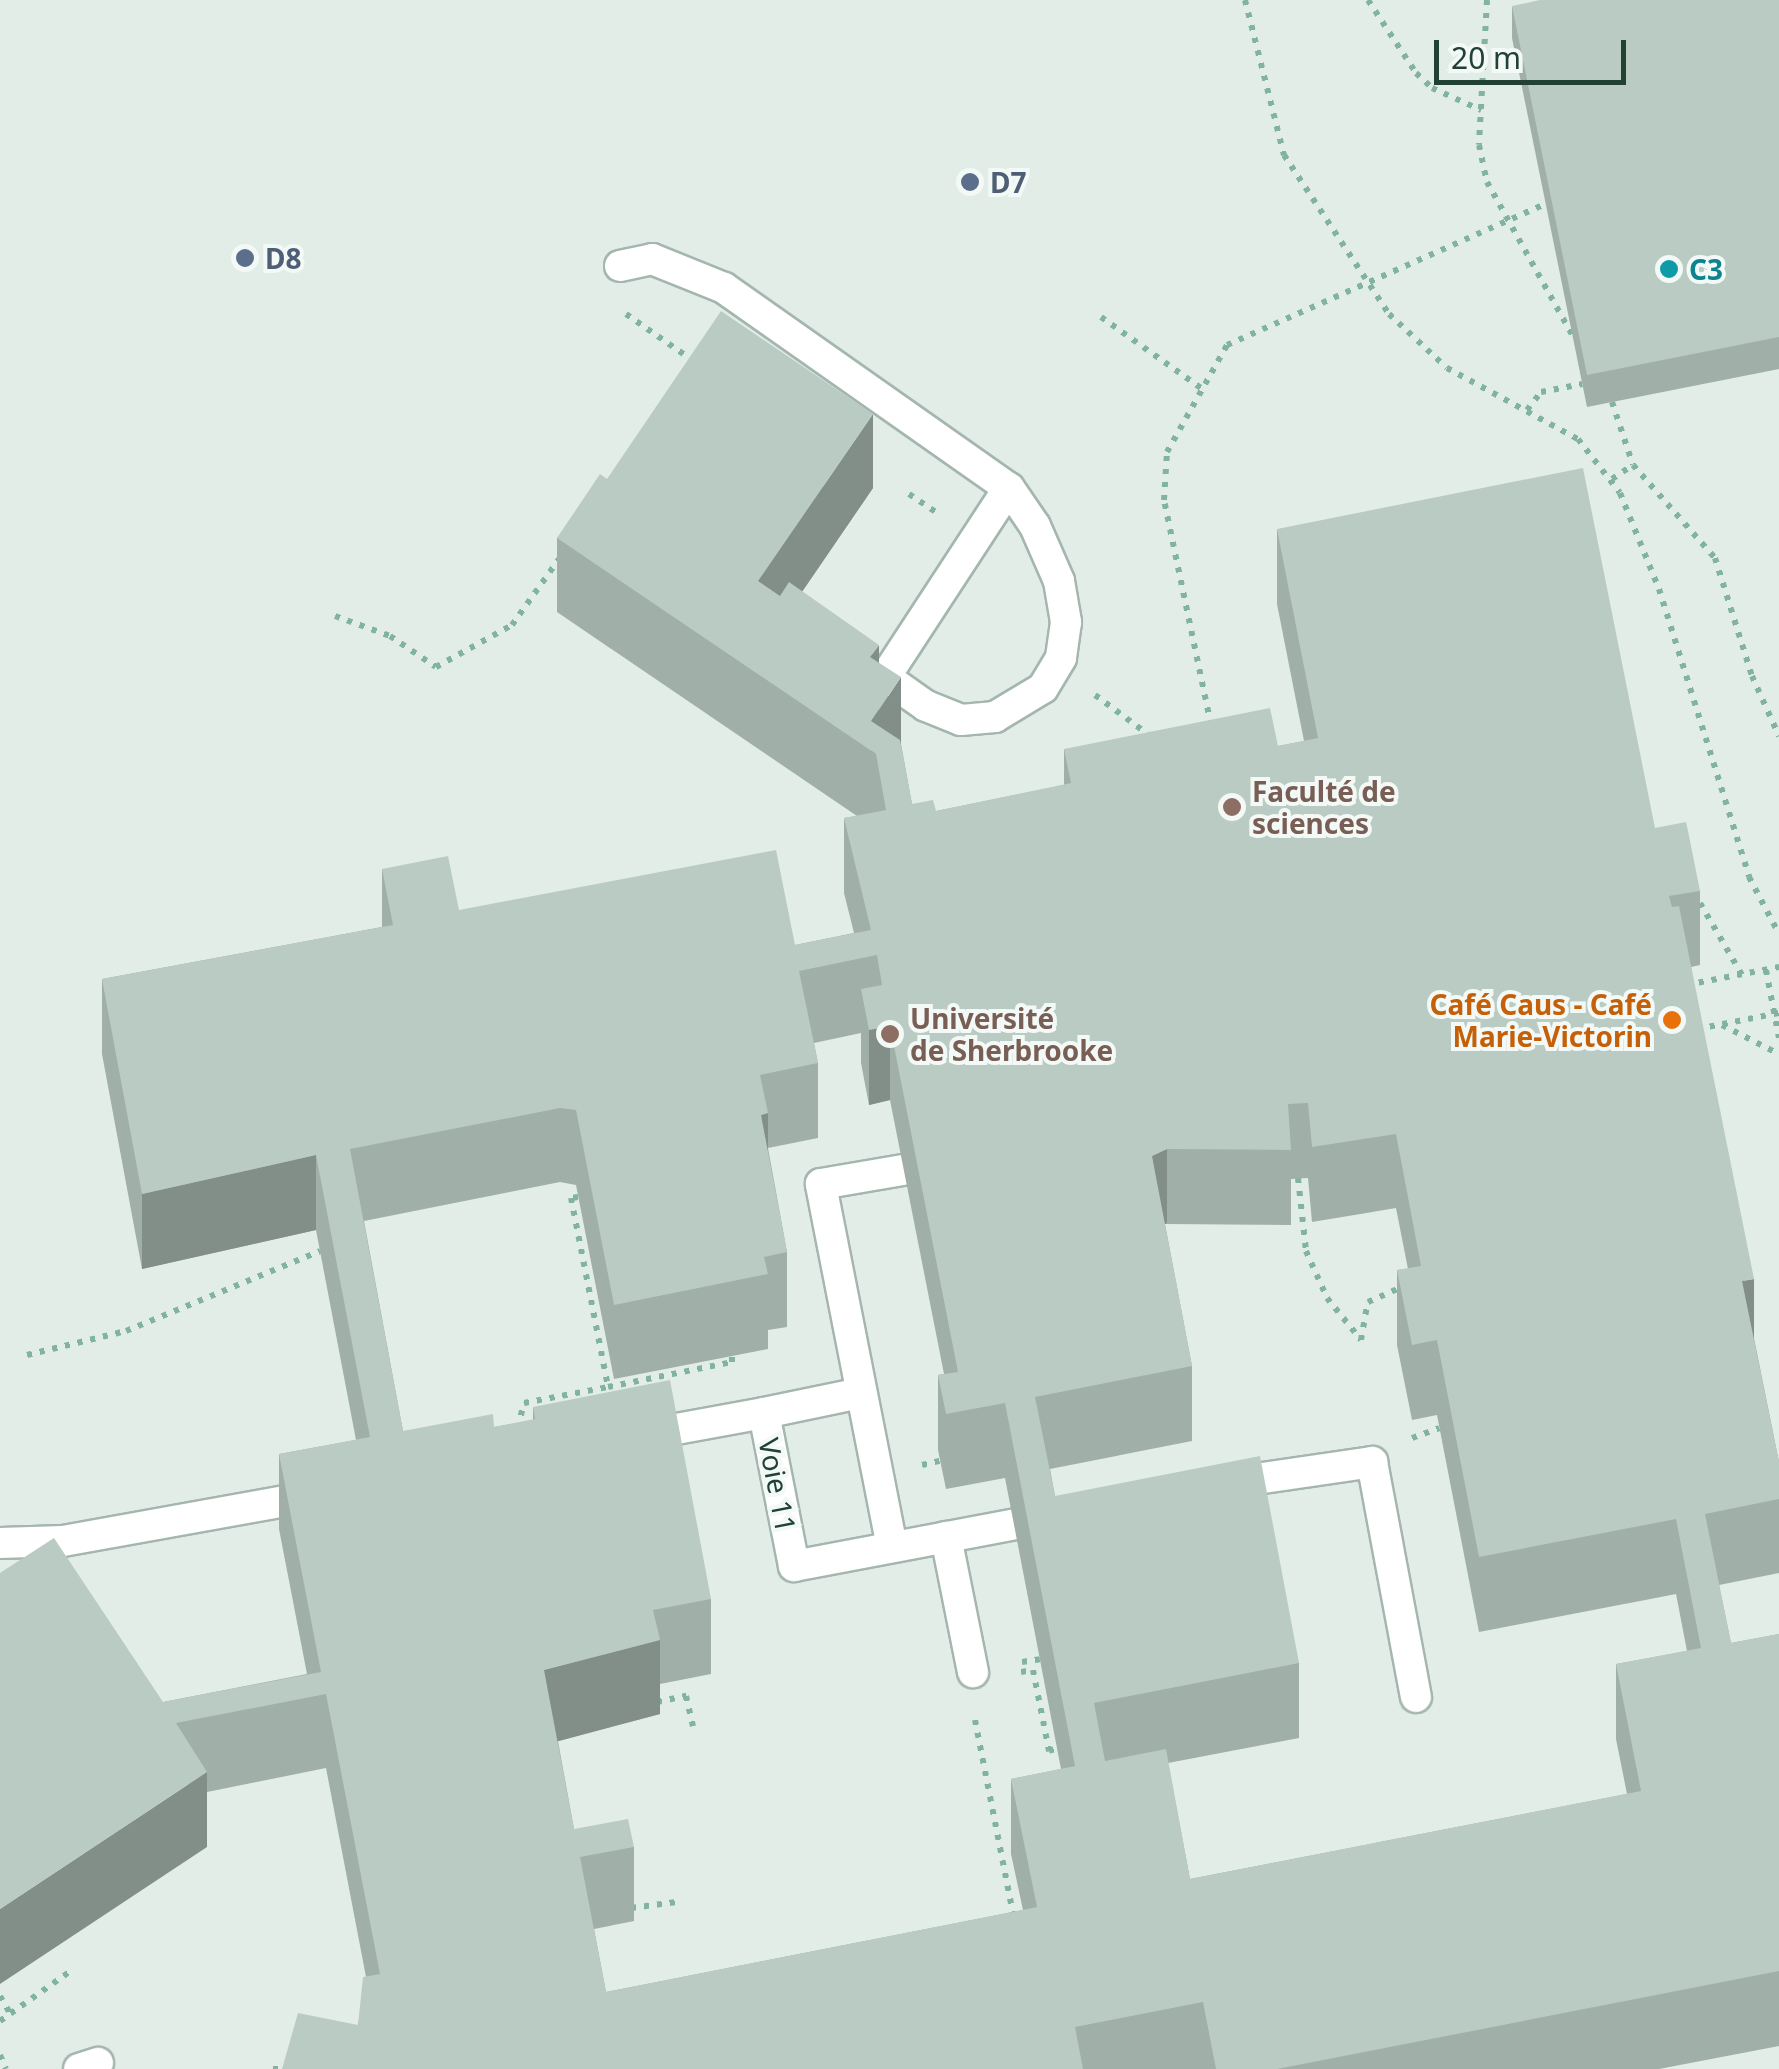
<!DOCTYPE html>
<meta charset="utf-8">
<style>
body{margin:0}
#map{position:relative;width:1779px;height:2069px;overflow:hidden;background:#e2ede8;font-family:"Noto Sans",sans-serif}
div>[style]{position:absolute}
.path>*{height:6px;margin-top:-3px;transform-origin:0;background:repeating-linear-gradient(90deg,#81b3a0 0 5px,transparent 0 13px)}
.roads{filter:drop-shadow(2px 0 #a4b6af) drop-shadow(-2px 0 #a4b6af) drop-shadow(0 2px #a4b6af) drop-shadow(0 -2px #a4b6af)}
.lane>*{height:30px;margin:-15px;padding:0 15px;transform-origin:15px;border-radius:15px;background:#fff}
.wall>*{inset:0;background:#a0afa8}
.shaded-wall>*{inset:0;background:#828e88}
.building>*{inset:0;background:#bacbc3}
.dots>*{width:28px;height:28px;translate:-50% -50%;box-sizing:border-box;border:5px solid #f3f9f6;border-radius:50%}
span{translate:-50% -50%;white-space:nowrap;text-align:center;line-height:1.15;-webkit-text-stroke:8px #f3f9f6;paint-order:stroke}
.service-label{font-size:28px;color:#4e5e75;font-weight:700}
.left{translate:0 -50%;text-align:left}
.culture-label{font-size:28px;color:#0d838f;font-weight:700}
.education-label{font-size:28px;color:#785e54;font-weight:700}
.food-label{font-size:28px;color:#c56008;font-weight:700}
.right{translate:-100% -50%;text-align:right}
.street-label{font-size:28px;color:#214036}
.scale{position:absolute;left:1434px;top:40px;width:192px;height:45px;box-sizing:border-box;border:5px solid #214036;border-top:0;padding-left:12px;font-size:30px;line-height:35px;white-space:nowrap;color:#214036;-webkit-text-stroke:8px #f3f9f6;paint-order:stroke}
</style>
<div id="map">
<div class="path">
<i style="left:1245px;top:0;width:160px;rotate:75.9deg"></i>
<i style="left:1284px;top:155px;width:191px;rotate:56.6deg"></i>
<i style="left:1389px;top:314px;width:79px;rotate:43deg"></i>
<i style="left:1447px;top:368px;width:149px;rotate:28.5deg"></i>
<i style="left:1578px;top:439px;width:68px;rotate:52.1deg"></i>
<i style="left:1620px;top:493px;width:104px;rotate:67.9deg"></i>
<i style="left:1659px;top:589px;width:302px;rotate:72.6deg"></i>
<i style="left:1749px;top:877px;width:64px;rotate:62.2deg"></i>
<i style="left:1368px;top:0;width:87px;rotate:56.7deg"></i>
<i style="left:1416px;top:73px;width:22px;rotate:43deg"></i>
<i style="left:1432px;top:88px;width:54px;rotate:24.2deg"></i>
<i style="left:1487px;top:0;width:145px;rotate:93.2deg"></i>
<i style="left:1479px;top:145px;width:38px;rotate:78deg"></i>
<i style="left:1487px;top:182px;width:175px;rotate:60.9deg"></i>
<i style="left:626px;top:314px;width:80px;rotate:34.9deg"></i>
<i style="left:1101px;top:317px;width:123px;rotate:35.4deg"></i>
<i style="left:1612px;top:402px;width:66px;rotate:71.6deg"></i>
<i style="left:1633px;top:465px;width:124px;rotate:48.6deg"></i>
<i style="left:1715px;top:558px;width:124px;rotate:72.6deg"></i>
<i style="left:1752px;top:676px;width:66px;rotate:65.8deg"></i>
<i style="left:1527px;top:410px;width:23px;rotate:-52deg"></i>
<i style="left:1541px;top:392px;width:42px;rotate:-11deg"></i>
<i style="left:1612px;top:479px;width:25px;rotate:-34deg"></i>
<i style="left:909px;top:494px;width:34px;rotate:34deg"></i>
<i style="left:335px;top:616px;width:59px;rotate:20deg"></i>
<i style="left:390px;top:636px;width:55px;rotate:34deg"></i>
<i style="left:436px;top:667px;width:87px;rotate:-28.9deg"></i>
<i style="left:512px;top:625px;width:81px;rotate:-54.5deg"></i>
<i style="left:1095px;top:695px;width:72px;rotate:36.6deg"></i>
<i style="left:1211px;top:725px;width:230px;rotate:-101.8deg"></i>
<i style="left:1164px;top:500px;width:48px;rotate:-86.4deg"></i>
<i style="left:1167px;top:452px;width:123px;rotate:-60.7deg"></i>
<i style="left:1227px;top:345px;width:348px;rotate:-23.9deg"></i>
<i style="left:1694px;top:904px;width:6px;rotate:-9deg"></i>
<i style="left:1700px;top:903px;width:83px;rotate:59.7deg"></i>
<i style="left:1766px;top:970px;width:69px;rotate:79.2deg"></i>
<i style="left:1686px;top:985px;width:95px;rotate:-11deg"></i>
<i style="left:1722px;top:1025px;width:64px;rotate:27deg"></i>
<i style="left:1697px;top:1029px;width:84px;rotate:-11deg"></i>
<i style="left:1298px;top:1178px;width:73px;rotate:83.7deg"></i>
<i style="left:1306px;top:1251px;width:51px;rotate:65.9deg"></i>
<i style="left:1327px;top:1298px;width:54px;rotate:51deg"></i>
<i style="left:578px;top:1197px;width:7px;rotate:172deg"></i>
<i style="left:571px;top:1198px;width:193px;rotate:78.9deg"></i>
<i style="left:608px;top:1387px;width:126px;rotate:-11.4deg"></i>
<i style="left:732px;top:1362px;width:6px;rotate:-90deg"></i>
<i style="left:1361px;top:1340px;width:39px;rotate:-80deg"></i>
<i style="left:1368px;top:1302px;width:37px;rotate:-24deg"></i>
<i style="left:27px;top:1355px;width:102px;rotate:-13.6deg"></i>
<i style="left:126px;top:1331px;width:210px;rotate:-22.4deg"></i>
<i style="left:518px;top:1428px;width:26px;rotate:-77deg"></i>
<i style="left:524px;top:1403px;width:86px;rotate:-10.8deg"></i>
<i style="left:1412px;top:1438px;width:29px;rotate:-20deg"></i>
<i style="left:922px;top:1465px;width:18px;rotate:-13deg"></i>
<i style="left:1022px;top:1662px;width:18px;rotate:-9deg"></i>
<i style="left:1021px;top:1672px;width:12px;rotate:-9deg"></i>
<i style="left:1033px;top:1670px;width:83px;rotate:78.8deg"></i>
<i style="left:1049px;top:1751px;width:9px;rotate:-18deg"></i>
<i style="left:657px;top:1702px;width:30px;rotate:-12deg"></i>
<i style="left:686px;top:1696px;width:31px;rotate:77deg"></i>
<i style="left:975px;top:1720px;width:203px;rotate:78.9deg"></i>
<i style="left:631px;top:1908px;width:46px;rotate:-7.4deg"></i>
<i style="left:0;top:1996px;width:20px;rotate:60deg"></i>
<i style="left:0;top:2021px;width:88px;rotate:-35.3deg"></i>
<i style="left:0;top:2055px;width:15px;rotate:67deg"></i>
<i style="left:273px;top:2069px;width:13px"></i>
</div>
<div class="roads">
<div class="lane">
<i style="left:620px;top:266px;width:33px;rotate:-12deg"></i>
<i style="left:652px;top:259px;width:78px;rotate:21.9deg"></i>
<i style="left:724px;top:288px;width:348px;rotate:35.1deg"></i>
<i style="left:1009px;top:488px;width:46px;rotate:55.6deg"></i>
<i style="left:1035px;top:526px;width:60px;rotate:66.4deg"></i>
<i style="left:1059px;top:581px;width:42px;rotate:80.3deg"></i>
<i style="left:1066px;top:622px;width:36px;rotate:98deg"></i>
<i style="left:1061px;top:658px;width:35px;rotate:121deg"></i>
<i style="left:1043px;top:688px;width:56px;rotate:148.9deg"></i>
<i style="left:995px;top:717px;width:34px;rotate:175deg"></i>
<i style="left:961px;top:720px;width:38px;rotate:-158deg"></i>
<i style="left:926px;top:706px;width:54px;rotate:-144.8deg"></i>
<i style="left:874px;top:694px;width:246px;rotate:-56.8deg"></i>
<i style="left:764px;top:1413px;width:99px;rotate:-11.7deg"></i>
<i style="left:638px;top:1436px;width:128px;rotate:-10.3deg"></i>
<i style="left:764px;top:1413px;width:156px;rotate:78.9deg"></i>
<i style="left:794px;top:1566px;width:265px;rotate:-10.7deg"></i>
<i style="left:1222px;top:1484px;width:152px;rotate:-8.3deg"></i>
<i style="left:1372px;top:1462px;width:239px;rotate:79.4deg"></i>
<i style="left:946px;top:1537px;width:138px;rotate:78.7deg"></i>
<i style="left:0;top:1543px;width:63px;rotate:-1.8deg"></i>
<i style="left:63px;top:1541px;width:259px;rotate:-10.2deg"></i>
<i style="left:892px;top:1547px;width:370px;rotate:-101.1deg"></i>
<i style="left:821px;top:1184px;width:83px;rotate:-9.7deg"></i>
<i style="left:79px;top:2069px;width:20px;rotate:-18deg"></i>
</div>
</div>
<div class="wall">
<i style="clip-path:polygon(1779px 0,1779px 369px,1587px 407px,1512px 38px,1512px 6px)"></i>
<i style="clip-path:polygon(evenodd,607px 479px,873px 488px,802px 592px,879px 662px,901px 744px,912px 804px,936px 811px,1064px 785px,1064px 749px,1278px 746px,1304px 741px,1277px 604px,1277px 529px,1655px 828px,1700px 891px,1700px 965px,1691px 967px,1754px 1338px,1779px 1462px,1779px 1573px,1719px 1585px,1731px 1643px,1779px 1634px,1779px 2046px,1659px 2069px,282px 2069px,358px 2025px,366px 1977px,326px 1768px,207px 1792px,207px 1847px,163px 1702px,307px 1674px,279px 1529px,279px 1454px,356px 1440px,316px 1230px,142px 1269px,102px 1054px,102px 979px,382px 927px,382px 869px,459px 910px,795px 945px,854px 933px,844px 893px,844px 818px,857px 816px,557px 612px,557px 538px,607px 479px,861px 1033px,861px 1063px,869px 1105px,890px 1100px,944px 1374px,938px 1375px,938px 1450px,946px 1489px,1005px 1478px,1061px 1769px,1011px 1779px,1011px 1854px,1023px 1910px,606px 1992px,594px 1929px,634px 1921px,634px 1847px,574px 1829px,558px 1741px,660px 1714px,660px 1684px,711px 1674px,711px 1599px,533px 1407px,533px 1420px,494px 1427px,403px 1431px,364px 1221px,560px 1182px,576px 1185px,614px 1379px,768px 1349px,768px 1330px,787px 1327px,787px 1252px,768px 1148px,818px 1138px,818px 1063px,814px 1043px,861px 1033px,607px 479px,1308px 1178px,1312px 1222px,1396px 1208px,1408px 1269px,1397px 1270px,1397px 1345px,1412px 1420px,1437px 1415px,1479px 1632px,1676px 1594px,1687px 1651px,1616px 1664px,1616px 1739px,1627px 1794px,1190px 1879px,1168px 1763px,1299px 1738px,1299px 1663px,1055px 1496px,1050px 1469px,1192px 1441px,1192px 1366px,1165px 1224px,1291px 1225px,1291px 1179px,1308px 1178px)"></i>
</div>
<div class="shaded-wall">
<i style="clip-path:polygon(873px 414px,873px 488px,758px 656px,758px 581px)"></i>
<i style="clip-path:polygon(879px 645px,879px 710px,901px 677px,901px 752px,876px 754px,871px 751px,870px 657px)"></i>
<i style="clip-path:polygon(890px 1026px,890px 1100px,869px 1105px,869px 1030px)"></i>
<i style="clip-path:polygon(768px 1113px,768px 1188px,761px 1115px)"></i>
<i style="clip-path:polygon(1167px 1149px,1167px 1223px,1152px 1231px,1152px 1156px)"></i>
<i style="clip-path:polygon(316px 1155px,316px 1230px,142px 1269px,142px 1194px)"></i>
<i style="clip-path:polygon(1754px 1279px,1754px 1353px,1742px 1281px)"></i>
<i style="clip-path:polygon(660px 1640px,660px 1714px,544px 1745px,544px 1670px)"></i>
<i style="clip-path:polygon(207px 1772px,207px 1847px,0 1984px,0 1909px)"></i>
</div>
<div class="building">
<i style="clip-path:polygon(1540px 0,1779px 0,1779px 337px,1587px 375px,1512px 6px)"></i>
<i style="clip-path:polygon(evenodd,721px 311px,873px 414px,758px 581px,780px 596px,789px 582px,879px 645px,870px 657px,901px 677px,871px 721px,900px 740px,912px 804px,933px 800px,936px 811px,1071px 783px,1064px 749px,1270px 708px,1278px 746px,1318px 738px,1277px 529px,1583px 468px,1655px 828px,1686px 822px,1688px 831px,1700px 891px,1669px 896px,1672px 907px,1679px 906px,1754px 1279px,1742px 1281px,1779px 1462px,1779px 1499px,1705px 1514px,1731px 1643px,1779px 1634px,1779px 1971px,1277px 2069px,1216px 2069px,1203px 2002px,1075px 2027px,1083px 2069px,282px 2069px,298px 2013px,358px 2025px,363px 1977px,380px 1974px,326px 1694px,176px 1723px,207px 1772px,0 1909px,0 1573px,54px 1538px,163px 1702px,321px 1672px,279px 1454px,370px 1437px,316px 1155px,142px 1194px,102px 979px,393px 925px,382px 869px,448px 856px,459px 910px,776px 850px,795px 945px,871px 930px,844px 818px,886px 810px,876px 754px,557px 538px,600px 474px,607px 479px,721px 311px,877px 955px,882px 985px,861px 989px,869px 1030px,890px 1026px,895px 1051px,958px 1372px,938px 1375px,946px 1414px,1005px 1403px,1075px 1766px,1011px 1779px,1037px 1907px,606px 1992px,580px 1857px,634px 1847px,628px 1819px,574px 1829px,544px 1670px,660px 1640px,653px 1610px,711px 1599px,670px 1380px,533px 1407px,535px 1419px,494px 1427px,493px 1414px,403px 1431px,350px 1149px,560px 1108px,576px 1110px,614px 1305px,768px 1274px,764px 1257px,787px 1252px,761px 1115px,768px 1113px,760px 1075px,818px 1063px,799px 971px,877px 955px,721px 311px,1308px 1103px,1312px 1147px,1396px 1134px,1421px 1266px,1397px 1270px,1412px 1345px,1437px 1340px,1479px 1557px,1676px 1519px,1701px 1648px,1616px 1664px,1641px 1791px,1190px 1879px,1166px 1749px,1105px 1761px,1094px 1703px,1299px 1663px,1260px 1456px,1055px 1496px,1035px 1397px,1192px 1366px,1152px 1156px,1167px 1149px,1291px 1150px,1288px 1104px,1308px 1103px)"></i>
</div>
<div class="dots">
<i style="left:970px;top:182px;background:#5c6f8a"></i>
<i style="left:245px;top:258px;background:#5c6f8a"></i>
<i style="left:1669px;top:269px;background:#0f9aa8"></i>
<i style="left:1232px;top:807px;background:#8d6e63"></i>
<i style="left:1672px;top:1020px;background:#e8710a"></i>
<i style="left:890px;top:1034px;background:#8d6e63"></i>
</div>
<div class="service-label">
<span class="left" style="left:990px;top:182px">D7</span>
<span class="left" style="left:265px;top:258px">D8</span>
</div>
<div class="culture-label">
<span class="left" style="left:1689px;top:269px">C3</span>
</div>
<div class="education-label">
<span class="left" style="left:1252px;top:807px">Faculté de<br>sciences</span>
<span class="left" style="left:910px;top:1034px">Université<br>de Sherbrooke</span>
</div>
<div class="food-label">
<span class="right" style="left:1652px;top:1020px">Café Caus - Café<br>Marie-Victorin</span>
</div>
<div class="street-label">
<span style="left:778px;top:1485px;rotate:79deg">Voie 11</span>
</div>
<div class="scale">20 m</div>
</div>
